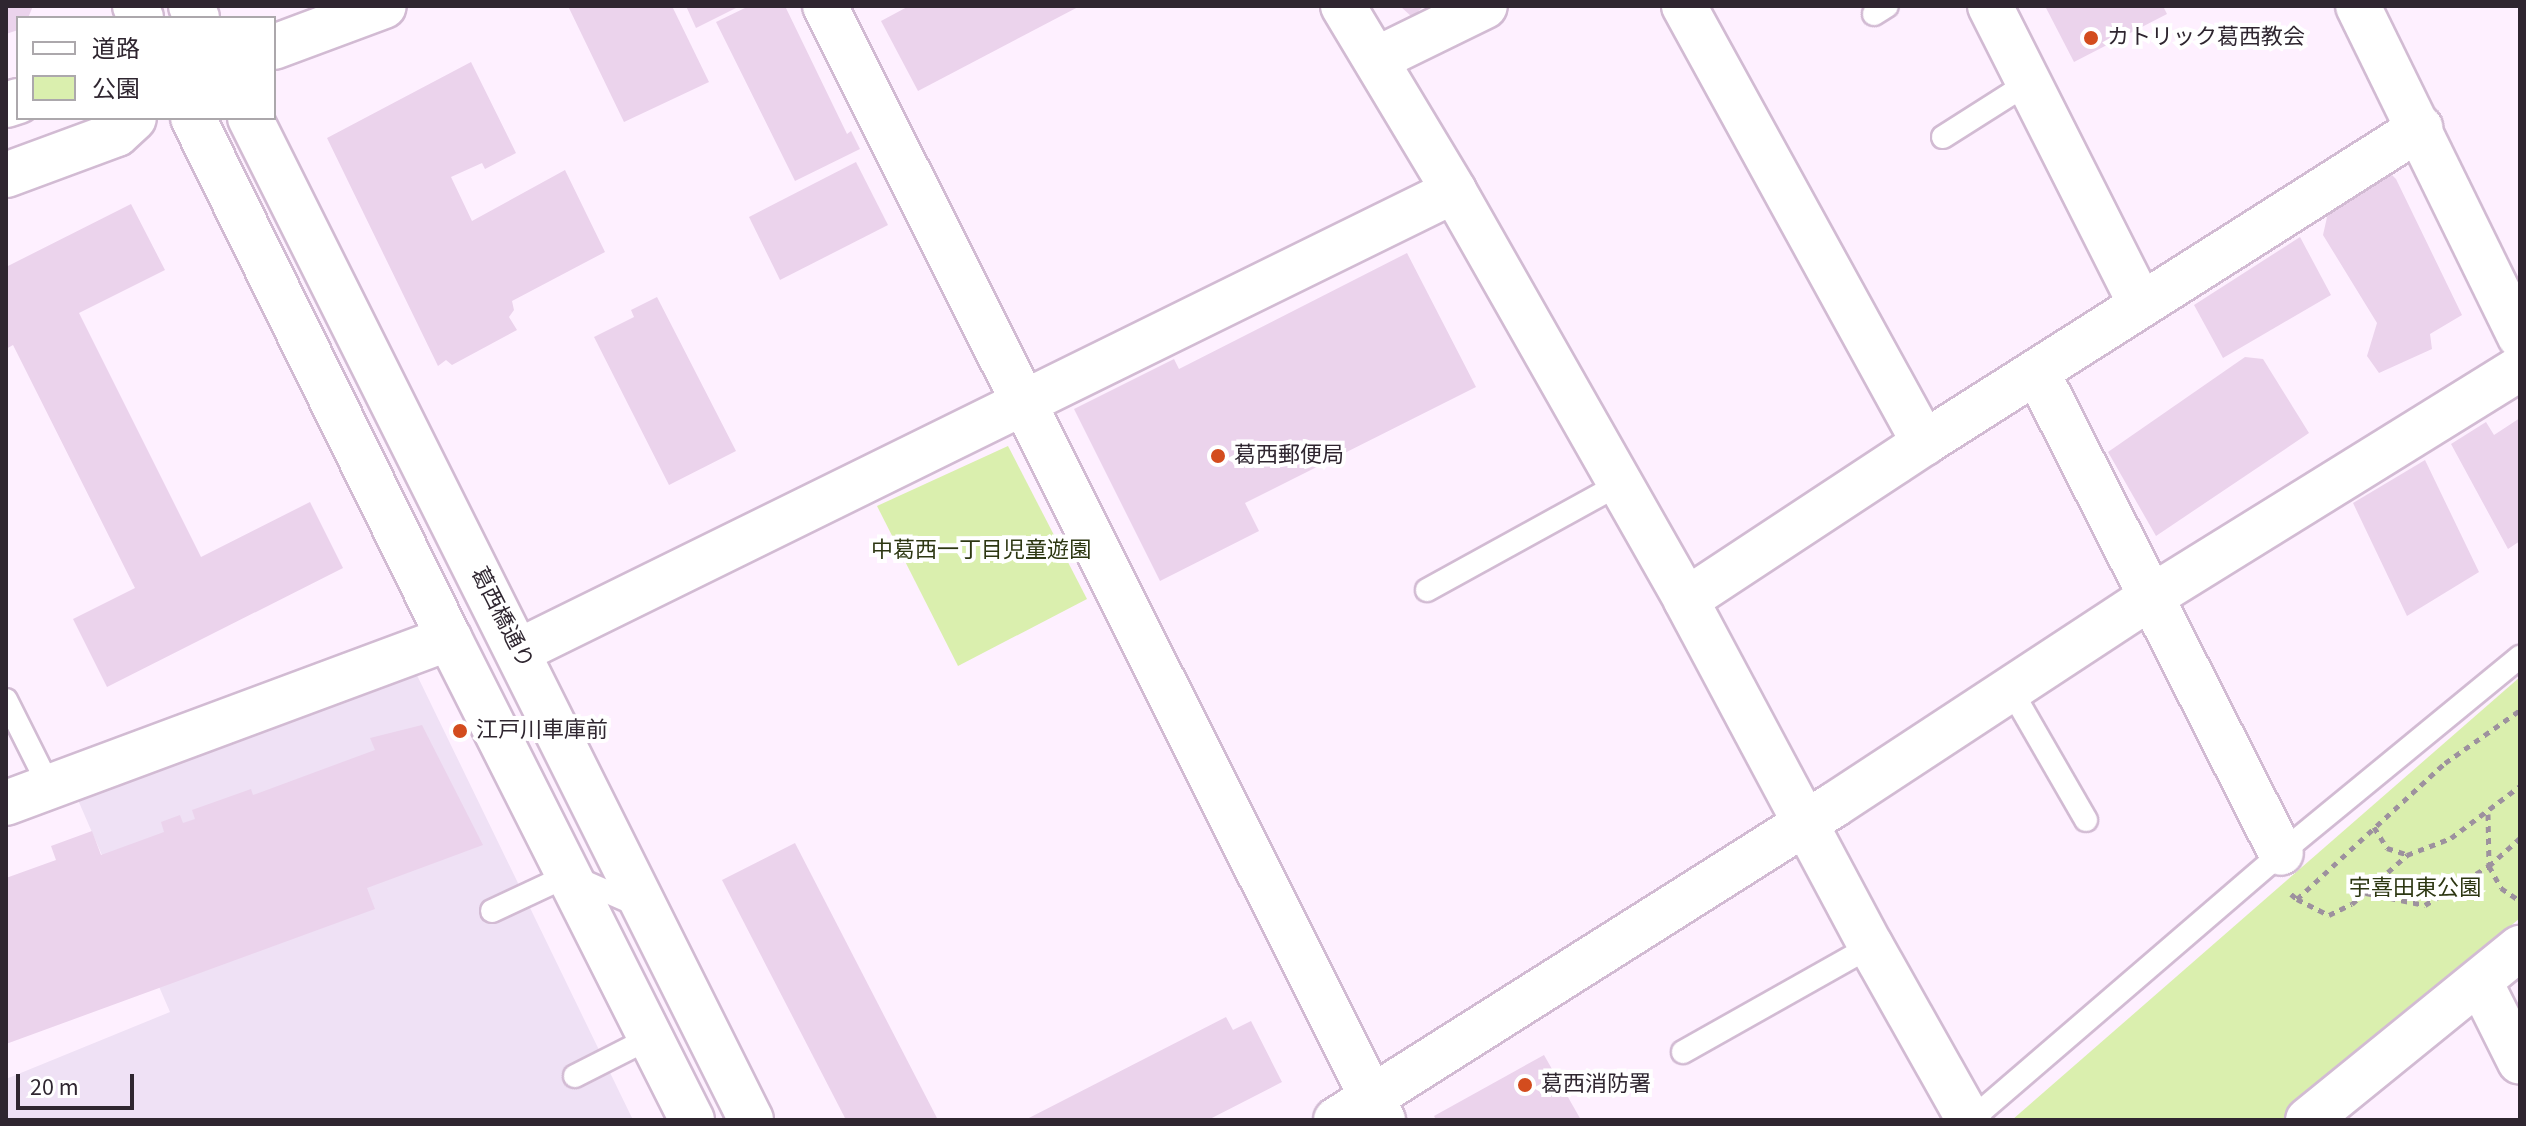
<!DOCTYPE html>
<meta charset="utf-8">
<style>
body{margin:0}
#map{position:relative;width:2526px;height:1126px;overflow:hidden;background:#fef0ff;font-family:"Source Sans 3","Noto Sans JP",sans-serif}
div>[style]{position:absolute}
.industrial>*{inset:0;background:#efe1f5}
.green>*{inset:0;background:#daefae}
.building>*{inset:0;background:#ebd3ec}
.path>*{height:5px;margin-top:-2.5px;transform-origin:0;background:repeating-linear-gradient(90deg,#9d919e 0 6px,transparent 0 12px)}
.roads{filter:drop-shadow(2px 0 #d2bbd3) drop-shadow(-2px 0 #d2bbd3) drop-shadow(0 2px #d2bbd3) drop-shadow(0 -2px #d2bbd3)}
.lane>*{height:22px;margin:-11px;padding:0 11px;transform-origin:11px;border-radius:11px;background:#fff}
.street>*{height:44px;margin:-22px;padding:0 22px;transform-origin:22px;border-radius:22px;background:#fff}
.secondary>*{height:44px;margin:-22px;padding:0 22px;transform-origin:22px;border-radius:22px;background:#fff}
.primary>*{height:44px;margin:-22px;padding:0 22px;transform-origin:22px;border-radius:22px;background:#fff}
.dots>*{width:22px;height:22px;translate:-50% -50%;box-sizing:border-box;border:4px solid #fff;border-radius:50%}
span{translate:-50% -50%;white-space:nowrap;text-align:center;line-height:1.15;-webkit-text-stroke:8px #fff;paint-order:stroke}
.poi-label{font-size:22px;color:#2f2630}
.left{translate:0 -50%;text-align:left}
.park-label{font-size:22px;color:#2d3712}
.street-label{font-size:22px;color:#2f2630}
.frame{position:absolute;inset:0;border:8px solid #2f2630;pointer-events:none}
.legend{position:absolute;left:16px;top:16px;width:260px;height:104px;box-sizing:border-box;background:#fff;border:2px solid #aca8ac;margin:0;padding:10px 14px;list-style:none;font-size:24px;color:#2f2630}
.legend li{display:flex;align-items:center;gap:16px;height:40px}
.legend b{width:40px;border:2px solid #aca8ac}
.scale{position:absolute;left:16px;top:1074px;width:118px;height:36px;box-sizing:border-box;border:4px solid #2f2630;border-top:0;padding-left:10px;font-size:24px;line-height:28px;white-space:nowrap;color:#2f2630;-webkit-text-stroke:6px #fff;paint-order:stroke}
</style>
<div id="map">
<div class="industrial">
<i style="clip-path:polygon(414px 669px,633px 1120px,6px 1120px,6px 1079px,170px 1012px,78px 800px)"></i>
</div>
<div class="green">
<i style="clip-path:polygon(1008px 446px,1087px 599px,958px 666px,877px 506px)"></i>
<i style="clip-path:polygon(2520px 677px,2520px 918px,2283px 1120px,2012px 1120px)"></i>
</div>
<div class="building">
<i style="clip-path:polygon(6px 6px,33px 6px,28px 18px,18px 18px,18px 30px,6px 34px)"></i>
<i style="clip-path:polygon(568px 6px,672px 6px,709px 82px,624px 122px)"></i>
<i style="clip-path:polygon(686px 6px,740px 6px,696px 28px)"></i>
<i style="clip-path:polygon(749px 6px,785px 6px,847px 134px,851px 131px,860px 149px,795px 181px,716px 22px)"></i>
<i style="clip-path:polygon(909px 6px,1080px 6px,918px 91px,881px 21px)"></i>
<i style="clip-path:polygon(1400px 6px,1424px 6px,1412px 17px)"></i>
<i style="clip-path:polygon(2045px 6px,2163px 6px,2167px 14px,2074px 62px)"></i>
<i style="clip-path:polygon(471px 62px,516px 153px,485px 169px,482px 163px,451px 177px,472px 221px,565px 170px,605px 252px,512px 301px,514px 310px,509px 317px,517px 330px,452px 365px,446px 360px,438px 366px,327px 138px)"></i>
<i style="clip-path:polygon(856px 162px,888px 225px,780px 280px,749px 217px)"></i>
<i style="clip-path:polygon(2386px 169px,2396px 179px,2462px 315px,2430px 334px,2432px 349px,2379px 373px,2367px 356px,2377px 323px,2323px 235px,2330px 204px)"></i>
<i style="clip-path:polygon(131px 204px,165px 270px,79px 313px,201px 557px,310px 502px,343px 568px,107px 687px,73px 619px,135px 588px,13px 345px,6px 349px,6px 267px)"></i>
<i style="clip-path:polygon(2300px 237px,2331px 295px,2223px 358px,2194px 305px)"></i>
<i style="clip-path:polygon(1407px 253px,1476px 387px,1245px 503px,1259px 531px,1160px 581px,1074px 409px,1174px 359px,1179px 369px)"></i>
<i style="clip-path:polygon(657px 297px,736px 451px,669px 485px,594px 337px,634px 317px,631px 310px)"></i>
<i style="clip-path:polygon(2245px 357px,2263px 359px,2309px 433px,2156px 536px,2108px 452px)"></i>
<i style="clip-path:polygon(2520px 418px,2520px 541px,2508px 549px,2451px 444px,2486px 422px,2494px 435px)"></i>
<i style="clip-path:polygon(2425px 460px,2479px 572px,2407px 616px,2353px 503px)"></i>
<i style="clip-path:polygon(422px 725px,483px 845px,367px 888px,375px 909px,6px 1044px,6px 878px,56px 860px,51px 846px,92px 831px,101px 855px,164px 832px,161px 822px,180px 815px,183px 823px,195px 819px,192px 810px,251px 789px,253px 795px,375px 750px,370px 738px)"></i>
<i style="clip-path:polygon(795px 843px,938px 1120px,846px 1120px,722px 880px)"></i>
<i style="clip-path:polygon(1226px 1017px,1233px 1030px,1251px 1021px,1282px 1082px,1208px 1120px,1025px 1120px)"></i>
<i style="clip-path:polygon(1544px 1055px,1581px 1120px,1436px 1120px,1434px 1116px)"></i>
</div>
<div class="path">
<i style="left:2488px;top:814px;width:52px;rotate:88.9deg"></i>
<i style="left:2489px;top:866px;width:25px;rotate:61deg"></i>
<i style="left:2501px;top:888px;width:23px;rotate:34deg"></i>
<i style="left:2374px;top:827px;width:25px;rotate:58deg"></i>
<i style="left:2387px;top:848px;width:20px;rotate:18deg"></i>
<i style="left:2366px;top:893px;width:60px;rotate:11.5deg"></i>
<i style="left:2425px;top:905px;width:75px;rotate:-31.4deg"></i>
<i style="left:2489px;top:866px;width:42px;rotate:-42.1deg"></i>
<i style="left:2291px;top:894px;width:8px;rotate:40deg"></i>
<i style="left:2297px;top:899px;width:201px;rotate:-42.6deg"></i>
<i style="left:2445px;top:763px;width:92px;rotate:-35.2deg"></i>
<i style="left:2297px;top:899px;width:36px;rotate:27deg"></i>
<i style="left:2329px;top:915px;width:25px;rotate:-26deg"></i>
<i style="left:2352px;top:904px;width:74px;rotate:-41.7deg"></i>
<i style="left:2407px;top:855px;width:47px;rotate:-21.1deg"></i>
<i style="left:2451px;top:838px;width:86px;rotate:-37deg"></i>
</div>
<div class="roads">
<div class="lane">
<i style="left:1874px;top:14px;width:15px;rotate:-32deg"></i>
<i style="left:1943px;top:137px;width:101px;rotate:-32.4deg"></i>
<i style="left:1427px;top:590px;width:220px;rotate:-28.8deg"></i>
<i style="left:2011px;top:690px;width:150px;rotate:60deg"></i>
<i style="left:6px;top:700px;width:96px;rotate:63.4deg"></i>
<i style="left:492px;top:911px;width:85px;rotate:-25.1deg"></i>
<i style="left:569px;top:875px;width:80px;rotate:23.7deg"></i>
<i style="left:1683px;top:1052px;width:216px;rotate:-29.4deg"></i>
<i style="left:575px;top:1076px;width:84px;rotate:-26.9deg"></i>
<i style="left:1971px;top:1120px;width:409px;rotate:-40.7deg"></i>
<i style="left:2281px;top:853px;width:309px;rotate:-39.4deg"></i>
</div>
<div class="street">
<i style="left:825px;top:6px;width:1246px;rotate:63.39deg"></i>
<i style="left:1343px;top:6px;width:216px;rotate:59deg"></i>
<i style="left:1454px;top:191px;width:470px;rotate:60.4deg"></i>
<i style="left:1686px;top:600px;width:392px;rotate:61.9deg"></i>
<i style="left:1871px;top:946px;width:200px;rotate:60.6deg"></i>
<i style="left:1684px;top:6px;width:499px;rotate:61.2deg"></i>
<i style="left:1990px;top:6px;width:335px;rotate:63.2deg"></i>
<i style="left:1377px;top:59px;width:120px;rotate:-26.1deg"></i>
<i style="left:2037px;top:372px;width:539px;rotate:63.1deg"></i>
<i style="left:1686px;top:600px;width:285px;rotate:-33.4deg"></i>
<i style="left:1924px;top:443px;width:588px;rotate:-32.42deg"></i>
<i style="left:519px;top:651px;width:1042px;rotate:-26.2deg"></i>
<i style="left:6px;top:803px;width:473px;rotate:-20.4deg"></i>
<i style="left:2480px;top:982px;width:89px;rotate:63.4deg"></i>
<i style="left:1336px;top:1120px;width:589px;rotate:-32.31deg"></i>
<i style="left:1834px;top:805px;width:379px;rotate:-33.3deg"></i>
<i style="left:2151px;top:597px;width:434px;rotate:-31.8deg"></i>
<i style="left:2308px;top:1120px;width:273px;rotate:-39.1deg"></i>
</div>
<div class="secondary">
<i style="left:2358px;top:6px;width:368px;rotate:63.9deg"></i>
<i style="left:274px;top:47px;width:117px;rotate:-20.4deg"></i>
<i style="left:6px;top:105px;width:13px;rotate:-18deg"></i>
<i style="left:6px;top:175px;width:118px;rotate:-20.3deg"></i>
<i style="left:117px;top:134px;width:23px;rotate:-43deg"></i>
</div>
<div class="primary">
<i style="left:135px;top:6px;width:13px;rotate:63deg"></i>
<i style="left:191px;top:6px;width:13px;rotate:63deg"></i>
<i style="left:193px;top:118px;width:580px;rotate:63.79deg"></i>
<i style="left:449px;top:638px;width:540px;rotate:63.25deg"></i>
<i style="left:250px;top:118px;width:1120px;rotate:63.43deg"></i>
</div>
</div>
<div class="dots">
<i style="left:2091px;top:38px;background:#d34c1e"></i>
<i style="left:1218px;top:456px;background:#d34c1e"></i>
<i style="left:460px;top:731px;background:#d34c1e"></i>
<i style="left:1525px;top:1085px;background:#d34c1e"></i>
</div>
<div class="poi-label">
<span class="left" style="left:2107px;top:38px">カトリック葛西教会</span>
<span class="left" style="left:1234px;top:456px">葛西郵便局</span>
<span class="left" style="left:476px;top:731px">江戸川車庫前</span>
<span class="left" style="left:1541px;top:1085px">葛西消防署</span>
</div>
<div class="park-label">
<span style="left:981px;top:551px">中葛西一丁目児童遊園</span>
<span style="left:2415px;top:889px">宇喜田東公園</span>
</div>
<div class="street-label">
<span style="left:502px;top:618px;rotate:63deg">葛西橋通り</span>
</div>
<div class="frame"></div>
<ul class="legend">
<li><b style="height:10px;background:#fff"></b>道路</li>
<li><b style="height:22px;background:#daefae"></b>公園</li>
</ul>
<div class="scale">20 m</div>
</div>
